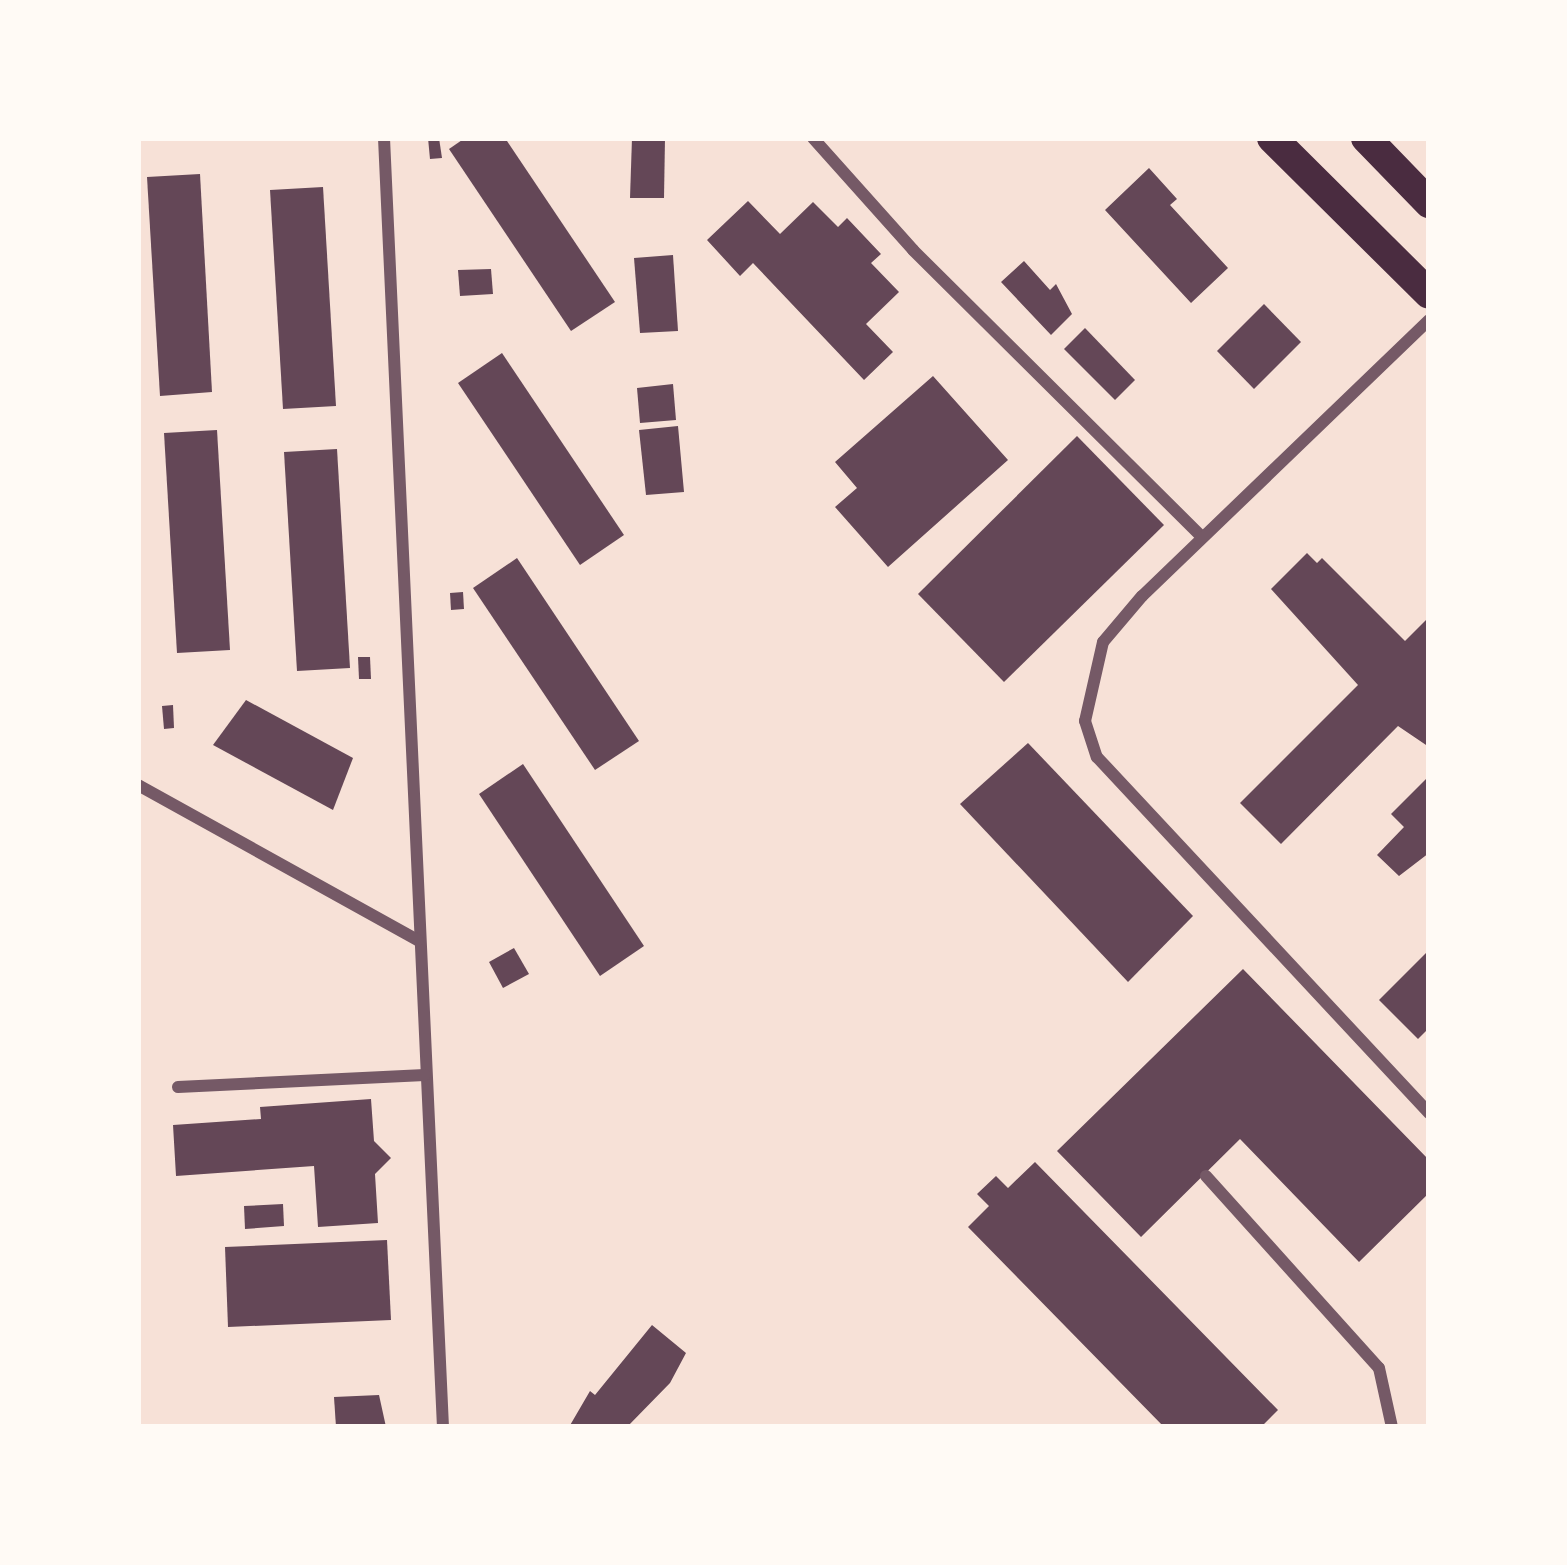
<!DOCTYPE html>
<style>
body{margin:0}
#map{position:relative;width:1567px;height:1565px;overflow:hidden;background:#f7e1d7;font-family:"Nunito Sans",sans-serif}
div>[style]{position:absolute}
.building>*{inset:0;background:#644757}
.minor>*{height:12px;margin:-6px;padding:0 6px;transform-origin:6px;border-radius:6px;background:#755966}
.primary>*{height:30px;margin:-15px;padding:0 15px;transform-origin:15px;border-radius:15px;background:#4a2c40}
span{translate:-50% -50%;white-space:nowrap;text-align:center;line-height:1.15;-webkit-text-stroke:9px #fffaf5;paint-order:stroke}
.frame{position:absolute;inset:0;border:141px solid #fffaf5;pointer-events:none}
</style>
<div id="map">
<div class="building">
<i style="clip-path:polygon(428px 138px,439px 138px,442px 158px,430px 159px)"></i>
<i style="clip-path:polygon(465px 138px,505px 138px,615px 302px,571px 331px,449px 149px)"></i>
<i style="clip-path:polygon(632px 138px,665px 138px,664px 198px,630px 198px)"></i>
<i style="clip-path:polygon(1149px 168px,1177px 199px,1170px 205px,1228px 268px,1191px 303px,1105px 210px)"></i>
<i style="clip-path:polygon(200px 174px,212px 392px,160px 396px,147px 177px)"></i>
<i style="clip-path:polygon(323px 187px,336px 406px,283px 409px,270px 190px)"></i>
<i style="clip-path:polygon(748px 201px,780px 234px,813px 202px,838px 227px,847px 218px,881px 254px,871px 263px,899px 292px,866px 324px,893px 352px,864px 380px,753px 263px,740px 276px,707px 240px)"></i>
<i style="clip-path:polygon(673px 255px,678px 331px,640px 333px,634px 258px)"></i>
<i style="clip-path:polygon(1024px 261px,1050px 290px,1056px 284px,1072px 314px,1051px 335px,1001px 282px)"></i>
<i style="clip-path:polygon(491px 269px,493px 294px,460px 296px,458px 270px)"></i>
<i style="clip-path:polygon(1264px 304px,1301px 342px,1254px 389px,1217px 351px)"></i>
<i style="clip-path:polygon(1085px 328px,1135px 380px,1115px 400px,1064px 349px)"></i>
<i style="clip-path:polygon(502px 353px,624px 535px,580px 565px,458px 383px)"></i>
<i style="clip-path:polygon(933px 376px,1008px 460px,888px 567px,835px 507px,857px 488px,835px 462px)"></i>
<i style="clip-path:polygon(673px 384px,676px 420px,640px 423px,637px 388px)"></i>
<i style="clip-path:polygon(678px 426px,684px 492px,646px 495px,639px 430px)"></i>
<i style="clip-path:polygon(217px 430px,230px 650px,177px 653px,164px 433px)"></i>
<i style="clip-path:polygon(1077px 436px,1164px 525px,1004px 682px,918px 594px)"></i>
<i style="clip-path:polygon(337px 449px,350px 668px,297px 671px,284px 452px)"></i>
<i style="clip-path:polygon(1307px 553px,1317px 563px,1322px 558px,1405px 641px,1429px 617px,1429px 747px,1398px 726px,1281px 844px,1240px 803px,1358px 685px,1271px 589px)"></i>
<i style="clip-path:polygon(517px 558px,639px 741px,595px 770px,473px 588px)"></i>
<i style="clip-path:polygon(463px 592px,464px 609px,451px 610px,450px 593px)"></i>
<i style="clip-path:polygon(358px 657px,370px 657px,371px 679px,359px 679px)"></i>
<i style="clip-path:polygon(246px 700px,353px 758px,333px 810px,213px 745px)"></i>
<i style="clip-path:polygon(173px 705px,174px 728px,164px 729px,162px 706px)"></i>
<i style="clip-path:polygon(1028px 743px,1193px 916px,1128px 982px,960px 804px)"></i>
<i style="clip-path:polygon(523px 764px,644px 946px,600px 976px,479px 794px)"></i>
<i style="clip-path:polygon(1429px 776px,1429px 853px,1399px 876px,1377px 855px,1404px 827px,1391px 814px)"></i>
<i style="clip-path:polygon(514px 948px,529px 974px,503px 988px,489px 962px)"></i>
<i style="clip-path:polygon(1429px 950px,1429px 1028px,1418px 1039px,1379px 1000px)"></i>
<i style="clip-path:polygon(1243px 969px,1429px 1160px,1429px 1193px,1359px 1262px,1240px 1139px,1141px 1237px,1057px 1151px)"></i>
<i style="clip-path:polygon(371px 1099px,374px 1141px,391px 1158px,375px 1174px,378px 1223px,318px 1227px,314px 1166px,176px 1176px,173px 1125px,261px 1119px,260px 1107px)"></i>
<i style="clip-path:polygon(1035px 1162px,1278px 1410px,1261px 1427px,1164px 1427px,968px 1227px,989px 1206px,977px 1194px,996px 1176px,1008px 1188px)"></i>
<i style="clip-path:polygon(283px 1204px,284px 1226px,245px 1229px,244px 1206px)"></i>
<i style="clip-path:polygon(387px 1240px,391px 1320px,228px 1327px,225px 1247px)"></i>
<i style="clip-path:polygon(652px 1325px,686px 1353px,670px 1383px,627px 1427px,569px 1427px,590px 1391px,595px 1395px)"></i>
<i style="clip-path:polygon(379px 1395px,386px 1427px,336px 1427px,334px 1397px)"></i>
</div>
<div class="minor">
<i style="left:384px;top:138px;width:1290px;rotate:87.38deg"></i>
<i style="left:813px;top:138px;width:150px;rotate:48.2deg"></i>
<i style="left:913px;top:250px;width:403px;rotate:44.8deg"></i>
<i style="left:1429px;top:320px;width:398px;rotate:136.1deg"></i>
<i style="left:1142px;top:596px;width:60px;rotate:130.3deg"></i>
<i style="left:1103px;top:642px;width:81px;rotate:102.8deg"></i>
<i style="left:1085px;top:721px;width:38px;rotate:72deg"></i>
<i style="left:1097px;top:757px;width:487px;rotate:47deg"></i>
<i style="left:138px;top:785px;width:320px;rotate:29deg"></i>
<i style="left:178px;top:1087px;width:247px;rotate:-2.8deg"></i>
<i style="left:1206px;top:1176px;width:258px;rotate:48deg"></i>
<i style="left:1379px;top:1368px;width:60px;rotate:77.6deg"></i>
</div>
<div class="primary">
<i style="left:1272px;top:138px;width:221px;rotate:44.8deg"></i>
<i style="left:1366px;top:138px;width:91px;rotate:45.9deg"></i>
</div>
<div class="frame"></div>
</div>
